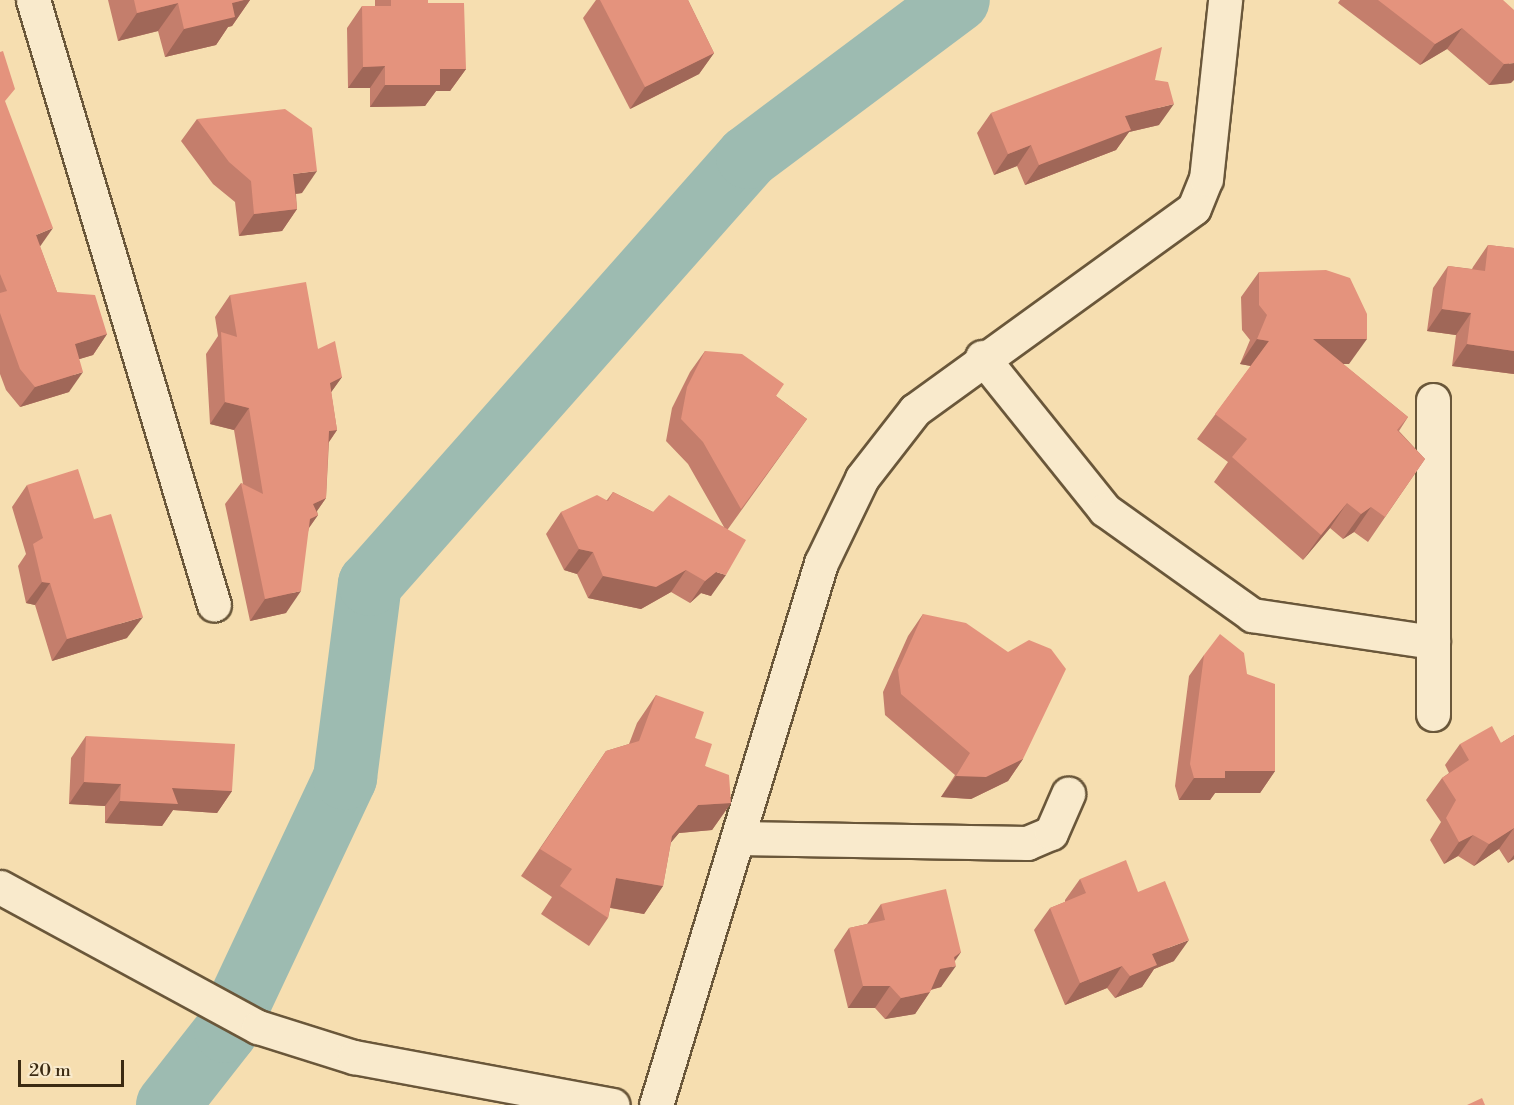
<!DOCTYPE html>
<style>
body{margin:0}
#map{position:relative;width:1514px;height:1105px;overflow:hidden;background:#f6deb0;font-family:"Libre Bodoni",serif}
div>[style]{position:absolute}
.river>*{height:64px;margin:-32px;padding:0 32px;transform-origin:32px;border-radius:32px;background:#9dbbb1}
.roads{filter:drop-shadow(2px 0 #6a573a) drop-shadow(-2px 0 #6a573a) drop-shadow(0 2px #6a573a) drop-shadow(0 -2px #6a573a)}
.minor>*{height:33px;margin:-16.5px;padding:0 16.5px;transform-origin:16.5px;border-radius:16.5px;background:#f9eacc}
.wall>*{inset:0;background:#c47e6c}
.shaded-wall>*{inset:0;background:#a06758}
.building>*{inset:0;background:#e4937d}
span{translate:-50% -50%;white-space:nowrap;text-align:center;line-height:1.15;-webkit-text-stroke:4.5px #f9eacc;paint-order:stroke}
.scale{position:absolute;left:18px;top:1060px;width:106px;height:27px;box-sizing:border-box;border:3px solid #3b2a12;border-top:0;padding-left:8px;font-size:18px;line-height:21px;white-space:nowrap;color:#3b2a12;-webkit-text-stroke:4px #f9eacc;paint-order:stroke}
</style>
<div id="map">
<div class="river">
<i style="left:168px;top:1105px;width:94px;rotate:-51.9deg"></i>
<i style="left:226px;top:1031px;width:280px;rotate:-64.8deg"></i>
<i style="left:345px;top:778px;width:196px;rotate:-82.7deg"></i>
<i style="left:370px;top:584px;width:570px;rotate:-48.48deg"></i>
<i style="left:748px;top:157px;width:262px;rotate:-36.8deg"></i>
</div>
<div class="roads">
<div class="minor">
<i style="left:33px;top:0;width:631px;rotate:73.34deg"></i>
<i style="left:982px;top:357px;width:196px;rotate:51.2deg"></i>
<i style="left:1105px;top:510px;width:181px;rotate:35.5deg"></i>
<i style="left:1252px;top:615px;width:183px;rotate:8.5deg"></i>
<i style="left:1433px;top:400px;width:314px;rotate:90deg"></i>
<i style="left:738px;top:838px;width:289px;rotate:1deg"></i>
<i style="left:1027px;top:843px;width:26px;rotate:-23deg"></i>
<i style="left:1051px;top:833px;width:43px;rotate:-66.4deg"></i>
<i style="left:0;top:887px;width:294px;rotate:28.5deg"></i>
<i style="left:258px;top:1027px;width:101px;rotate:17.4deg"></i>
<i style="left:354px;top:1057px;width:263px;rotate:10.5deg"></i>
<i style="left:656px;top:1105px;width:567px;rotate:-73.07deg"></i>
<i style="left:821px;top:563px;width:94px;rotate:-64.2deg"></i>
<i style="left:862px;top:478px;width:86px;rotate:-52.1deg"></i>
<i style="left:915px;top:410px;width:344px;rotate:-35.9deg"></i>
<i style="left:1194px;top:208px;width:31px;rotate:-68deg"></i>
<i style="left:1206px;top:179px;width:180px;rotate:-83.9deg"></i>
</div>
</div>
<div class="wall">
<i style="clip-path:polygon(108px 0,250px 0,232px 26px,228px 27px,216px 45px,165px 57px,158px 31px,118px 41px)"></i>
<i style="clip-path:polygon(375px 0,428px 0,428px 3px,466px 69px,450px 91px,436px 91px,425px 106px,370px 107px,370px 88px,348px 88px,347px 28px,362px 6px,375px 6px)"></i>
<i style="clip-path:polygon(596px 0,688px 0,714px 53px,699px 74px,630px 109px,583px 18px)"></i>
<i style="clip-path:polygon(1340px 0,1503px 0,1511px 83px,1489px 85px,1447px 49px,1420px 65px,1338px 3px)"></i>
<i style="clip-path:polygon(0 52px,5px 103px,40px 247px,57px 292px,107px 334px,93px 355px,79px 359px,69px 392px,20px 407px,6px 390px,0 374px)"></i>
<i style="clip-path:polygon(1155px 80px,1159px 125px,1129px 132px,1116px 150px,1025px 185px,1017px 166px,994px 175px,977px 133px,991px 113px)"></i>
<i style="clip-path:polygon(197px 119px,302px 193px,296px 194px,297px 209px,282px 231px,239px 236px,235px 202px,213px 184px,181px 141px)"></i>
<i style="clip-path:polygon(1488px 245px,1514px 248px,1514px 374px,1452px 366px,1456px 335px,1427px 331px,1433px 288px,1448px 266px,1472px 269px,1473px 267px)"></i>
<i style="clip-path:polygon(1259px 272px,1349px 364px,1343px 364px,1408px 417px,1399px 431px,1425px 459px,1368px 542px,1354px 532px,1343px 539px,1330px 528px,1303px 560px,1214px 482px,1228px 462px,1197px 439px,1251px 366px,1240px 364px,1250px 340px,1242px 330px,1241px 297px)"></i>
<i style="clip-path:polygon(230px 295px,318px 349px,342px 377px,331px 392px,337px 430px,329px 442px,326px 498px,317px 511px,318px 515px,309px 528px,286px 613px,250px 621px,225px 504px,241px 483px,243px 484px,234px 430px,210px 424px,206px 354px,218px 336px,215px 317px)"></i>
<i style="clip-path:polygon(705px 351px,776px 396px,807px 419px,728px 529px,711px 596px,701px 593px,690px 603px,671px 592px,641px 609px,588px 598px,577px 574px,564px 570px,546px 534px,561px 512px,607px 500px,613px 492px,653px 512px,724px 527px,688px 464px,666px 441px,672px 408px,690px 372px)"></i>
<i style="clip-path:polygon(27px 485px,127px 638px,52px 661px,35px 605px,26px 603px,18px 566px,26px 554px,12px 507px)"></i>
<i style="clip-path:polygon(923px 614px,1023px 759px,1008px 781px,971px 799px,941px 797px,955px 775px,885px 715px,883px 692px,908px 636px)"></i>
<i style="clip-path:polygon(1204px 655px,1247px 674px,1275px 771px,1260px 793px,1215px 793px,1210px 800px,1179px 800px,1175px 786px,1189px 676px)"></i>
<i style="clip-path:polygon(656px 695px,695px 738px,705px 766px,731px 803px,712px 830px,679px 833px,671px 842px,663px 886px,644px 914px,610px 908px,608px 918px,589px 946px,541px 914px,552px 897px,521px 876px,606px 751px,629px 744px,637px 723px)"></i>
<i style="clip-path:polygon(1514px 735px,1514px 859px,1508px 863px,1499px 849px,1474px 866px,1458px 856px,1444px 864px,1430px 840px,1441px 822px,1426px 800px,1442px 778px,1449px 773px,1445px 765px,1460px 744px,1501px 743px)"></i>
<i style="clip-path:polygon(86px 736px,232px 791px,217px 813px,173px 810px,162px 826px,105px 823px,105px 806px,69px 804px,71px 758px)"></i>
<i style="clip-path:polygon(1080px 879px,1138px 892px,1174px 961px,1154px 969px,1142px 987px,1115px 998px,1107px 988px,1065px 1005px,1034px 930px,1050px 908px,1065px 902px,1065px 900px)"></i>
<i style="clip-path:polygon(881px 904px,961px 952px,955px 961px,941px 987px,931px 990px,915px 1014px,885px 1019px,875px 1008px,848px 1008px,834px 950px,849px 928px,867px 924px)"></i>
</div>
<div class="shaded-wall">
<i style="clip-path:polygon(244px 0,250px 0,232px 26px,228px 27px,216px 45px,165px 57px,184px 29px,232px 3px)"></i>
<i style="clip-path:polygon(178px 3px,158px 31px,118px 41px,137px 13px)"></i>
<i style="clip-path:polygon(1462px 28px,1447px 49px,1420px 65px,1435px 44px)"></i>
<i style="clip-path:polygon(714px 53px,699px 74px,630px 109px,645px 87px)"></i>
<i style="clip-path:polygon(1514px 63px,1514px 80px,1511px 83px,1489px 85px,1504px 64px)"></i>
<i style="clip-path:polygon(385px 66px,370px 88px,348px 88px,363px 67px)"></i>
<i style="clip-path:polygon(440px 69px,466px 69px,450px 91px,436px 91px,425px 106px,370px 107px,385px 85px)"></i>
<i style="clip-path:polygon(1174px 104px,1159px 125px,1129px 132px,1116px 150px,1025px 185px,1039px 165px,1125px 116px)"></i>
<i style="clip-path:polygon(1031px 145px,1017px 166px,994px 175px,1008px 154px)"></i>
<i style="clip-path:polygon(317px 171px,302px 193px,278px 196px,293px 174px)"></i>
<i style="clip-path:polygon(297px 209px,282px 231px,239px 236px,254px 214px)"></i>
<i style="clip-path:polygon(53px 228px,39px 248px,36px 235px)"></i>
<i style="clip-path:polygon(1442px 309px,1471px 313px,1456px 335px,1427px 331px)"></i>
<i style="clip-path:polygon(107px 334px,93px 355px,60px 365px,75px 344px)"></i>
<i style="clip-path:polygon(1257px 339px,1269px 341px,1251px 366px,1240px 364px)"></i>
<i style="clip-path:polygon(1313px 339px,1367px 339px,1349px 364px,1296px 364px)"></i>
<i style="clip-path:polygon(1467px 344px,1514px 351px,1514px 374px,1452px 366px)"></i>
<i style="clip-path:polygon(83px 372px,69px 392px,20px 407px,35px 387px)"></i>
<i style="clip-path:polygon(342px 377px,327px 398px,330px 383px)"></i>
<i style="clip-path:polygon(225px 402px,249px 408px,234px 430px,210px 424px)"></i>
<i style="clip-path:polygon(337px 430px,322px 452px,329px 431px)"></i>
<i style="clip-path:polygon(326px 498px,312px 518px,318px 515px,303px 536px,313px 504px)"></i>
<i style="clip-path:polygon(1347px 503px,1330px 528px,1303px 560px,1321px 535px)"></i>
<i style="clip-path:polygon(1371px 507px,1354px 532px,1343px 539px,1361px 514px)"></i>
<i style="clip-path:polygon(579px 549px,593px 552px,577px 574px,564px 570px)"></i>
<i style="clip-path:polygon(686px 570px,671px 592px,641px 609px,588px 598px,603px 576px)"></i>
<i style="clip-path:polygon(716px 572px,726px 575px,711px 596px,701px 593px,690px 603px,705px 581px)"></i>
<i style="clip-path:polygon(42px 582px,50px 583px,35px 605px,26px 603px)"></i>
<i style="clip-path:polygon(301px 591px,286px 613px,250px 621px,265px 599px)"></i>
<i style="clip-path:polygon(143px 617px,127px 638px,52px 661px,67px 639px)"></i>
<i style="clip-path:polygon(1023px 759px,1008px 781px,971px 799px,941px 797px,956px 776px)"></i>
<i style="clip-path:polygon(1225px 771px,1275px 771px,1260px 793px,1215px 793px,1210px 800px,1179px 800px,1194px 778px)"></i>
<i style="clip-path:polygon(84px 782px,121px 784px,105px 806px,69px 804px)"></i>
<i style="clip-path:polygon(172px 788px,232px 791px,217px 813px,173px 810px,162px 826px,105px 823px,120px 801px)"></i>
<i style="clip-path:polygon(731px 803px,712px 830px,679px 833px,653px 864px,672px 836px,698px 805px)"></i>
<i style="clip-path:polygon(1514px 828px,1499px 849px,1474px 866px,1489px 844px)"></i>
<i style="clip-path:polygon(1473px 835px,1458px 856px,1444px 864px,1459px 842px)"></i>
<i style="clip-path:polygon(1514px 855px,1514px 859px,1508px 863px)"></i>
<i style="clip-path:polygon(616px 878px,663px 886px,644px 914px,596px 905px)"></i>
<i style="clip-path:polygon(1189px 940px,1174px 961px,1154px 969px,1142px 987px,1115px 998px,1130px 976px,1152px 954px)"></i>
<i style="clip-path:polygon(961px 952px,950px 967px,956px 966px,941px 987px,925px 991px,940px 969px)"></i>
<i style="clip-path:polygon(1122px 966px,1107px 988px,1065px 1005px,1080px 983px)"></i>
<i style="clip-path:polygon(863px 986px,890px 986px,875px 1008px,848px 1008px)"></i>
<i style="clip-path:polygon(930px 992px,915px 1014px,885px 1019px,901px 998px)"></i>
</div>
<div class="building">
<i style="clip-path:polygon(134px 0,244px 0,232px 3px,235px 17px,184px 29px,178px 3px,137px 13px)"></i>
<i style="clip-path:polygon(391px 0,428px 0,428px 3px,464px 3px,466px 69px,440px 69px,440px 85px,385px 85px,385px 66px,363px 67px,362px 6px,391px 6px)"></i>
<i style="clip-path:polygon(600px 0,688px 0,714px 53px,645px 87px)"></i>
<i style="clip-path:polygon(1378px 0,1503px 0,1514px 10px,1514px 63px,1504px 64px,1462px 28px,1435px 44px)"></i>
<i style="clip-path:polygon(1162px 47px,1155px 80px,1168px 82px,1174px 104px,1125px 116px,1131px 130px,1039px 165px,1031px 145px,1008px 154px,991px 113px)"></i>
<i style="clip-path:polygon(3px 51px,15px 89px,5px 101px,53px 228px,36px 235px,57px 292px,95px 295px,107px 334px,75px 344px,83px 372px,35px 387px,20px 369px,0 313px,0 293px,7px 291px,0 274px,0 52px)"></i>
<i style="clip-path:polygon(285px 109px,312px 128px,317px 171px,293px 174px,297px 209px,254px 214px,251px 181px,229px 162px,197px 119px)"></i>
<i style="clip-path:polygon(1488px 245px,1514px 248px,1514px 351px,1467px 344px,1471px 313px,1442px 309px,1448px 266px,1485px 271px)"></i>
<i style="clip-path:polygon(1326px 270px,1350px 278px,1367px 314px,1367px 339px,1313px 339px,1408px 417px,1397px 430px,1425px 459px,1385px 517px,1371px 507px,1361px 514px,1347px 503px,1321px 535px,1232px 457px,1247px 439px,1215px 414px,1269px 341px,1257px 339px,1267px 315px,1259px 305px,1259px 272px)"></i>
<i style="clip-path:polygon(306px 282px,318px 349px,335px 341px,342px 377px,330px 383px,337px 430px,329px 431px,326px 498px,313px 504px,318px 515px,310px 519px,301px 591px,265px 599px,241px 483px,263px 494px,249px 408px,225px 402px,221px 332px,237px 337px,230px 295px)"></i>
<i style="clip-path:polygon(705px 351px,742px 354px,784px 384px,776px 396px,807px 419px,741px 509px,703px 442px,681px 419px,687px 387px)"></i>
<i style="clip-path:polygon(78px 469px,94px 519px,111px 514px,143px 617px,67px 639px,50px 583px,42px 582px,33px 544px,43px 538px,27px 485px)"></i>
<i style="clip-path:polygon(613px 492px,653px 512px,669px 495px,746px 540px,726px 575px,716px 572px,705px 581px,686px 570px,656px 587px,603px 576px,593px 552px,579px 549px,561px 512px,597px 495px,608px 501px)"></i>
<i style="clip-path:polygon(923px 614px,966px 623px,1008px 652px,1029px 640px,1051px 649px,1066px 669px,1023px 759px,986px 777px,956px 776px,970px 753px,901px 694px,898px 670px)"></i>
<i style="clip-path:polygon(1220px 634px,1244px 653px,1247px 674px,1275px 684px,1275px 771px,1225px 771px,1225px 778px,1194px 778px,1190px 764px,1204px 655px)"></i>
<i style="clip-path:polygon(656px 695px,704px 712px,695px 738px,712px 744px,705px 766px,729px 775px,731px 803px,698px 805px,672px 836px,663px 886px,616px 878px,608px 918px,560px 886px,572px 869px,540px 849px,606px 751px,639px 741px)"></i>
<i style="clip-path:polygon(1492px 726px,1501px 743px,1514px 735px,1514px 828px,1489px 844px,1473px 835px,1459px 842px,1446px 818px,1456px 800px,1442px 778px,1469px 760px,1460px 744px)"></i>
<i style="clip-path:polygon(86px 736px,235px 744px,232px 791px,172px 788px,178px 804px,120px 801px,121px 784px,84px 782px)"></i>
<i style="clip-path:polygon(1126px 860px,1138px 892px,1165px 881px,1189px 940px,1152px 954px,1157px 965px,1130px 976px,1122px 966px,1080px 983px,1050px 908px,1086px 893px,1080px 879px)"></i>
<i style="clip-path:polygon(946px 889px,961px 952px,954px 957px,956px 966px,940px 969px,930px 992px,901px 998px,890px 986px,863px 986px,849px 928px,885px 920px,881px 904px)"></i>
<i style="clip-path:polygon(1482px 1098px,1485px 1105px,1467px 1105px)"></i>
</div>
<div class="scale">20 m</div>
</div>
